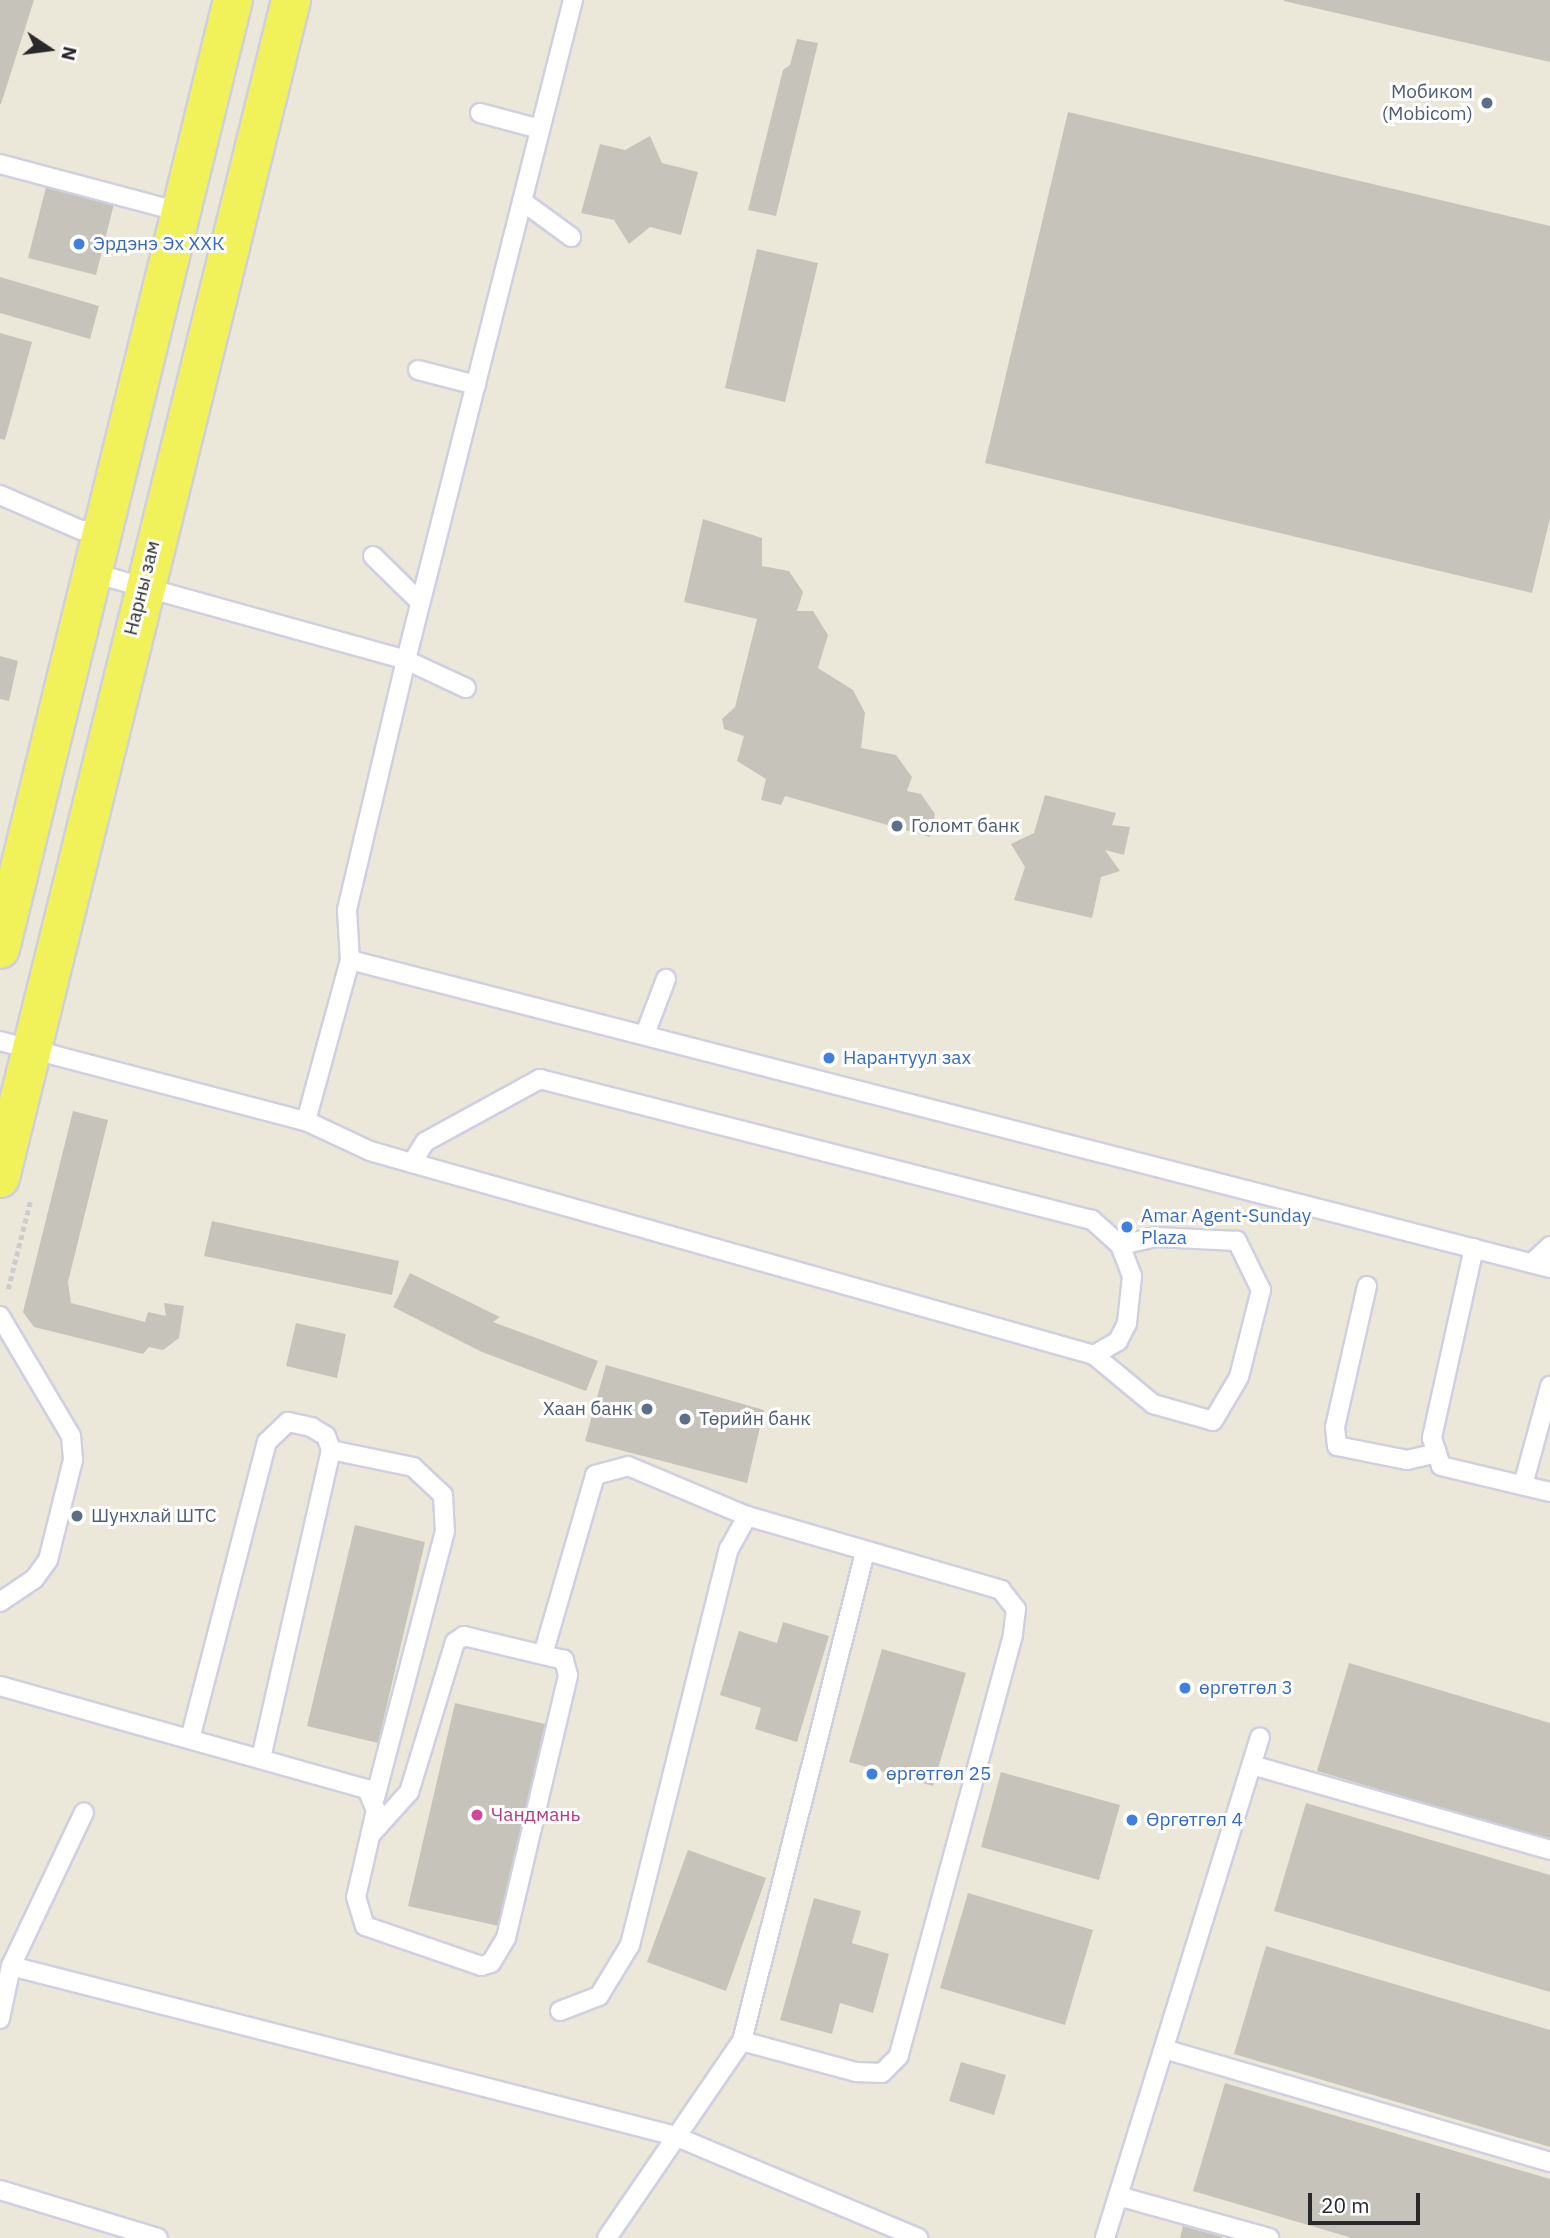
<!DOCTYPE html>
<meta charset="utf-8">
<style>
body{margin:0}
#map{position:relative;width:1550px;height:2238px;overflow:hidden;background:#ebe8da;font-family:"IBM Plex Sans",sans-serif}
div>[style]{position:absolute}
.building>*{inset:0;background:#c6c4ba}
.path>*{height:4.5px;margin-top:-2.25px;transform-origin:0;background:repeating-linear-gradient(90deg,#ccc 0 5px,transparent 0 8.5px)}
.roads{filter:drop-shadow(2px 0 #d0cfe2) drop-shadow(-2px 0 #d0cfe2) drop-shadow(0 2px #d0cfe2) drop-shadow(0 -2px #d0cfe2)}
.service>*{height:18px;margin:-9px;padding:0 9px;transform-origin:9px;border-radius:9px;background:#fff}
.primary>*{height:38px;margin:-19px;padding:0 19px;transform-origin:19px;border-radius:19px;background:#f1f159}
.dots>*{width:19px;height:19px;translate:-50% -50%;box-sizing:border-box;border:4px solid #fff;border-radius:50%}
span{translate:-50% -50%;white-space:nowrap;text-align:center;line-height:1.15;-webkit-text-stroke:6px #fff;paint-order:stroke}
.service-label{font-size:19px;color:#4e5e75}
.right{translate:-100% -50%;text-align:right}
.left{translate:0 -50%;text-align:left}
.shop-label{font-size:19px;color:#366cbe}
.street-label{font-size:19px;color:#292929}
.hotel-label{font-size:19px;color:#b23c85}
.north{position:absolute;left:14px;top:14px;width:70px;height:70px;-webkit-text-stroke:5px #fff;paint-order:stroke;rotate:103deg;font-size:19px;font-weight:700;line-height:28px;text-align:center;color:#292929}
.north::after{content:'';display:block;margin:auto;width:24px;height:32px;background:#292929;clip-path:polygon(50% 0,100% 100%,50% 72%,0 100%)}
.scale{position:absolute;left:1308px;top:2193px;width:112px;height:32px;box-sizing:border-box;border:4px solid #292929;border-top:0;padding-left:9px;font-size:21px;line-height:24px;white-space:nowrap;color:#292929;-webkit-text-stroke:5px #fff;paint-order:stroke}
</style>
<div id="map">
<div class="building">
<i style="clip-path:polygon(0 0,34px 0,1px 104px,0 104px)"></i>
<i style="clip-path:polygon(1284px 0,1550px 0,1550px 62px,1284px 1px)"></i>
<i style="clip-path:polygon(797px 39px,818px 43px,776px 216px,748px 210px,783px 70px,790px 65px)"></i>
<i style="clip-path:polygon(1068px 112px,1550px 226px,1550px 518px,1532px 593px,985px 463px)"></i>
<i style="clip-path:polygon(650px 136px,662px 163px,698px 172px,681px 235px,650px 227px,629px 244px,614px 220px,581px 213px,600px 144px,625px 150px)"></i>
<i style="clip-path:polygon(46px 187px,114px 204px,96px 275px,28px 258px)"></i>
<i style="clip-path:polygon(757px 249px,818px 263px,785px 402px,725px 388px)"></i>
<i style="clip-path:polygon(0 277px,99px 306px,90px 339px,0 313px)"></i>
<i style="clip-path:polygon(0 333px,32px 342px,5px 440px,0 439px)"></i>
<i style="clip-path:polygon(703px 519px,762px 538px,762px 566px,789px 571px,803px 592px,797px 611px,813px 611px,828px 635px,818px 668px,853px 690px,865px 713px,861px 748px,896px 755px,912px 777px,907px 791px,921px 794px,935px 814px,930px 837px,785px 796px,781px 805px,761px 800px,766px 779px,737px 761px,744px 736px,724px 729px,722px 719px,735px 707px,757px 619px,684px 602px)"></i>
<i style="clip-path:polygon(0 656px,18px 661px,9px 701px,0 699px)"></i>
<i style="clip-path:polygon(1045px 795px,1116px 813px,1112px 825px,1130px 827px,1124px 855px,1105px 850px,1120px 871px,1101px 877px,1092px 918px,1014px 900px,1025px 867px,1011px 844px,1034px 833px)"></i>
<i style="clip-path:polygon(73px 1111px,108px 1120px,68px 1282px,71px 1303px,145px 1322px,148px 1312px,166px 1316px,164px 1303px,184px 1306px,179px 1338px,163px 1350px,149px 1347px,143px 1354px,34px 1327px,23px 1312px)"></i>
<i style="clip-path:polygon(212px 1221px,399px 1261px,392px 1295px,204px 1256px)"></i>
<i style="clip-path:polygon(410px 1273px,500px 1317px,493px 1322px,598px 1361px,586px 1391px,482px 1352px,393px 1307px)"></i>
<i style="clip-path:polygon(296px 1323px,346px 1334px,337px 1378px,286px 1366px)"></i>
<i style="clip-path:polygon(606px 1365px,764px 1410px,747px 1483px,585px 1441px)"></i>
<i style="clip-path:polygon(355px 1525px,425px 1542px,378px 1743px,307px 1726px)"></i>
<i style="clip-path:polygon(783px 1622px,829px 1636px,797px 1742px,755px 1729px,761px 1708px,720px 1695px,739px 1631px,777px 1643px)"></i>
<i style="clip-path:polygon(882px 1649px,966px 1673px,933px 1786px,849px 1762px)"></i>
<i style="clip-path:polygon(1349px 1663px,1550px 1723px,1550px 1840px,1317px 1771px)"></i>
<i style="clip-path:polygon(455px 1703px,545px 1724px,499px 1926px,408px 1906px)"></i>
<i style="clip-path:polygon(1001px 1772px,1120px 1805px,1099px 1880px,981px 1847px)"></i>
<i style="clip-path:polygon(1306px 1803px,1550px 1875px,1550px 1992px,1274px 1911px)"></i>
<i style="clip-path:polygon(688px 1850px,766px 1878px,726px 1991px,647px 1962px)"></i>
<i style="clip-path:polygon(968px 1893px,1093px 1930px,1065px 2025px,940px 1988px)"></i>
<i style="clip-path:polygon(814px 1898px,861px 1911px,852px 1943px,889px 1954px,873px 2013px,840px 2003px,832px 2034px,780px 2020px)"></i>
<i style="clip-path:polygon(1266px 1946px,1550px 2030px,1550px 2147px,1234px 2054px)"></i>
<i style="clip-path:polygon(961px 2062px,1006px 2075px,994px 2115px,949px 2101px)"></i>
<i style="clip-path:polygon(1225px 2083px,1550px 2179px,1550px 2238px,1352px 2238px,1193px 2191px)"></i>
<i style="clip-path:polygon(1183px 2226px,1222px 2237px,1222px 2238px,1180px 2238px)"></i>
</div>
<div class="path">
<i style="left:8px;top:1289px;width:90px;rotate:-75.8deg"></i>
</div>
<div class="roads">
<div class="service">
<i style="left:480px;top:113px;width:62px;rotate:14.9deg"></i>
<i style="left:0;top:164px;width:187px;rotate:14.9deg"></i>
<i style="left:522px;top:201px;width:61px;rotate:36.3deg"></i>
<i style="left:418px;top:370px;width:60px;rotate:14.5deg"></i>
<i style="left:0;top:495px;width:88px;rotate:23.4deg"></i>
<i style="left:81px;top:530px;width:22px"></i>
<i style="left:373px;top:556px;width:66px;rotate:44.4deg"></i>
<i style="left:93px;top:573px;width:325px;rotate:15.5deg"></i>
<i style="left:406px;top:660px;width:681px;rotate:-75.8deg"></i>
<i style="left:466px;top:688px;width:66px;rotate:-155deg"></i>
<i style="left:406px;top:660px;width:257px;rotate:103.3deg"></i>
<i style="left:347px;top:910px;width:50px;rotate:86.6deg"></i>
<i style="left:350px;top:960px;width:1239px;rotate:14.4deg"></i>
<i style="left:645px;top:1034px;width:59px;rotate:-69.1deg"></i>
<i style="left:0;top:1041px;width:316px;rotate:14.7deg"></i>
<i style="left:306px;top:1121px;width:71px;rotate:25.1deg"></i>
<i style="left:370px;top:1151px;width:44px;rotate:15.9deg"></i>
<i style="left:412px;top:1163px;width:709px;rotate:15.72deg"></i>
<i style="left:1094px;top:1355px;width:28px;rotate:-30deg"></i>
<i style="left:1118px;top:1341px;width:20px;rotate:-63deg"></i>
<i style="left:1127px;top:1323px;width:47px;rotate:-83.9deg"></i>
<i style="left:1132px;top:1276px;width:33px;rotate:-111deg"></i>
<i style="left:1120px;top:1245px;width:38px;rotate:-138deg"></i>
<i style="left:1092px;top:1220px;width:570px;rotate:-165.67deg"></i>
<i style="left:540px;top:1079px;width:131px;rotate:151.3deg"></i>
<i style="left:425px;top:1142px;width:25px;rotate:122deg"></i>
<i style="left:306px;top:1121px;width:167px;rotate:-74.7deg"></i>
<i style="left:1474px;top:1248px;width:195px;rotate:102.5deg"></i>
<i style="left:1432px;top:1438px;width:29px;rotate:72deg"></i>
<i style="left:1441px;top:1466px;width:112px;rotate:13.4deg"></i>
<i style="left:1532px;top:1263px;width:25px;rotate:-43deg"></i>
<i style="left:1367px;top:1286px;width:145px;rotate:102.8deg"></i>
<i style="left:1335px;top:1427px;width:19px;rotate:84deg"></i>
<i style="left:1337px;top:1446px;width:71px;rotate:11.3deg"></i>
<i style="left:1407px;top:1460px;width:31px;rotate:-13deg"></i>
<i style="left:0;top:1316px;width:139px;rotate:59.4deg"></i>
<i style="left:71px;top:1436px;width:24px;rotate:85deg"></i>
<i style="left:73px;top:1460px;width:103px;rotate:104deg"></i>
<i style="left:48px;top:1560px;width:24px;rotate:126deg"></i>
<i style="left:34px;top:1579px;width:41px;rotate:145.9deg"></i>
<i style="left:1094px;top:1355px;width:77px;rotate:39.7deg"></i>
<i style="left:1153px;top:1404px;width:62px;rotate:15.8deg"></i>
<i style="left:1213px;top:1421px;width:51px;rotate:-59.4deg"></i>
<i style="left:1239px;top:1377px;width:90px;rotate:-75.8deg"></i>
<i style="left:1261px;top:1290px;width:55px;rotate:-116.1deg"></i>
<i style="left:1237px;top:1241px;width:81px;rotate:-177.2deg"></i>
<i style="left:1156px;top:1237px;width:37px;rotate:167deg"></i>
<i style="left:331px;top:1450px;width:84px;rotate:11.7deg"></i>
<i style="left:413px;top:1467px;width:41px;rotate:43deg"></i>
<i style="left:443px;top:1495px;width:36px;rotate:87deg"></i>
<i style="left:445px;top:1531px;width:275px;rotate:104.7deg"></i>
<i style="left:1523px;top:1485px;width:103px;rotate:-74.7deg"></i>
<i style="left:544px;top:1651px;width:183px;rotate:-73.8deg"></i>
<i style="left:595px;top:1475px;width:34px;rotate:-15deg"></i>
<i style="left:628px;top:1466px;width:129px;rotate:22.8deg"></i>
<i style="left:0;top:1686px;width:381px;rotate:15.7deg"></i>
<i style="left:367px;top:1789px;width:23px;rotate:67deg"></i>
<i style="left:376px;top:1810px;width:89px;rotate:102.9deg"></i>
<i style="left:356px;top:1897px;width:30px;rotate:73deg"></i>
<i style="left:365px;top:1926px;width:123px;rotate:19deg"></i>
<i style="left:481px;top:1966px;width:10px;rotate:-17deg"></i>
<i style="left:491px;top:1963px;width:29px;rotate:-59deg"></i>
<i style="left:506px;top:1938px;width:270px;rotate:-76.7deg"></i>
<i style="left:568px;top:1675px;width:16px;rotate:-105deg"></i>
<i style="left:564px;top:1660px;width:103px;rotate:-166.5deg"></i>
<i style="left:464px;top:1636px;width:11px;rotate:146deg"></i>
<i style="left:455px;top:1642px;width:157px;rotate:107deg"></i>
<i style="left:409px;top:1792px;width:54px;rotate:132deg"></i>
<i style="left:190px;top:1739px;width:307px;rotate:-75.5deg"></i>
<i style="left:267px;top:1442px;width:29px;rotate:-44deg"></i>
<i style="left:288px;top:1422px;width:24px;rotate:12deg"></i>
<i style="left:311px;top:1427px;width:17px;rotate:31deg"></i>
<i style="left:326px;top:1436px;width:15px;rotate:70deg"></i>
<i style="left:331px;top:1450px;width:316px;rotate:102.8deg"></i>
<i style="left:1252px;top:1765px;width:310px;rotate:15.9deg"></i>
<i style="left:11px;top:1966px;width:682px;rotate:14.34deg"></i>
<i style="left:672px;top:2135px;width:267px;rotate:22.7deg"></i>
<i style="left:560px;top:2011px;width:42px;rotate:-21deg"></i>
<i style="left:599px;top:1996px;width:60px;rotate:-58.7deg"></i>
<i style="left:630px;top:1945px;width:408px;rotate:-76deg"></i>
<i style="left:729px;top:1549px;width:38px;rotate:-61deg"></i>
<i style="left:747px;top:1516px;width:265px;rotate:16.2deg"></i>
<i style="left:1001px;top:1590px;width:24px;rotate:52deg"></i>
<i style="left:1016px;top:1609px;width:26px;rotate:97deg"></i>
<i style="left:1013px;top:1635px;width:436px;rotate:105.2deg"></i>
<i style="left:899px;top:2056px;width:24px;rotate:135deg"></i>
<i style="left:882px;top:2073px;width:26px;rotate:-178deg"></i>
<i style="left:856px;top:2072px;width:118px;rotate:-164.8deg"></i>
<i style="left:0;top:2019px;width:54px;rotate:-78.3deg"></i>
<i style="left:11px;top:1966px;width:170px;rotate:-64.6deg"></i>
<i style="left:1167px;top:2050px;width:399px;rotate:16.3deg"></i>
<i style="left:0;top:2190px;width:165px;rotate:16.9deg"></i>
<i style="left:1118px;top:2196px;width:157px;rotate:15.5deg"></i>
<i style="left:607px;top:2238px;width:239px;rotate:-55.6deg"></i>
<i style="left:742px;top:2041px;width:504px;rotate:-75.88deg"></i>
<i style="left:1105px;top:2238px;width:524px;rotate:-72.81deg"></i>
</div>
<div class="primary">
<i style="left:0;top:949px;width:977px;rotate:-76.21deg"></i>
<i style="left:0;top:1178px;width:1213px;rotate:-76.12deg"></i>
</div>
</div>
<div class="dots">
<i style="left:1487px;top:103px;background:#5c6f8a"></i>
<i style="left:79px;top:244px;background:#3f7fe0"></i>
<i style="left:897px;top:826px;background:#5c6f8a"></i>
<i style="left:829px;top:1058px;background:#3f7fe0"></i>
<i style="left:1127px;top:1227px;background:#3f7fe0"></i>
<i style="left:647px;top:1409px;background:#5c6f8a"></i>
<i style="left:685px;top:1419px;background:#5c6f8a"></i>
<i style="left:77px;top:1516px;background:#5c6f8a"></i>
<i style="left:1185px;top:1688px;background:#3f7fe0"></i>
<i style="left:872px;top:1774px;background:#3f7fe0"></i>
<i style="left:477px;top:1815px;background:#d1479c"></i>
<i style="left:1132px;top:1820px;background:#3f7fe0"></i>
</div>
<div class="service-label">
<span class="right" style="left:1473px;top:103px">Мобиком<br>(Mobicom)</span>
<span class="left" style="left:911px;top:826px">Голомт банк</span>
<span class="right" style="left:633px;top:1409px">Хаан банк</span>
<span class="left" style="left:699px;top:1419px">Төрийн банк</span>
<span class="left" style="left:91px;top:1516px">Шунхлай ШТС</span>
</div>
<div class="shop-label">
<span class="left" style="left:93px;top:244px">Эрдэнэ Эх ХХК</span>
<span class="left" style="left:843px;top:1058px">Нарантуул зах</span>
<span class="left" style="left:1141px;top:1227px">Amar Agent-Sunday<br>Plaza</span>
<span class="left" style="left:1199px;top:1688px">өргөтгөл 3</span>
<span class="left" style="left:886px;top:1774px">өргөтгөл 25</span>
<span class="left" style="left:1146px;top:1820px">Өргөтгөл 4</span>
</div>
<div class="street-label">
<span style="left:142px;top:588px;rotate:-76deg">Нарны зам</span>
</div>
<div class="hotel-label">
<span class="left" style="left:491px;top:1815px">Чандмань</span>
</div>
<div class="north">N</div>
<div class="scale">20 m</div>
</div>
